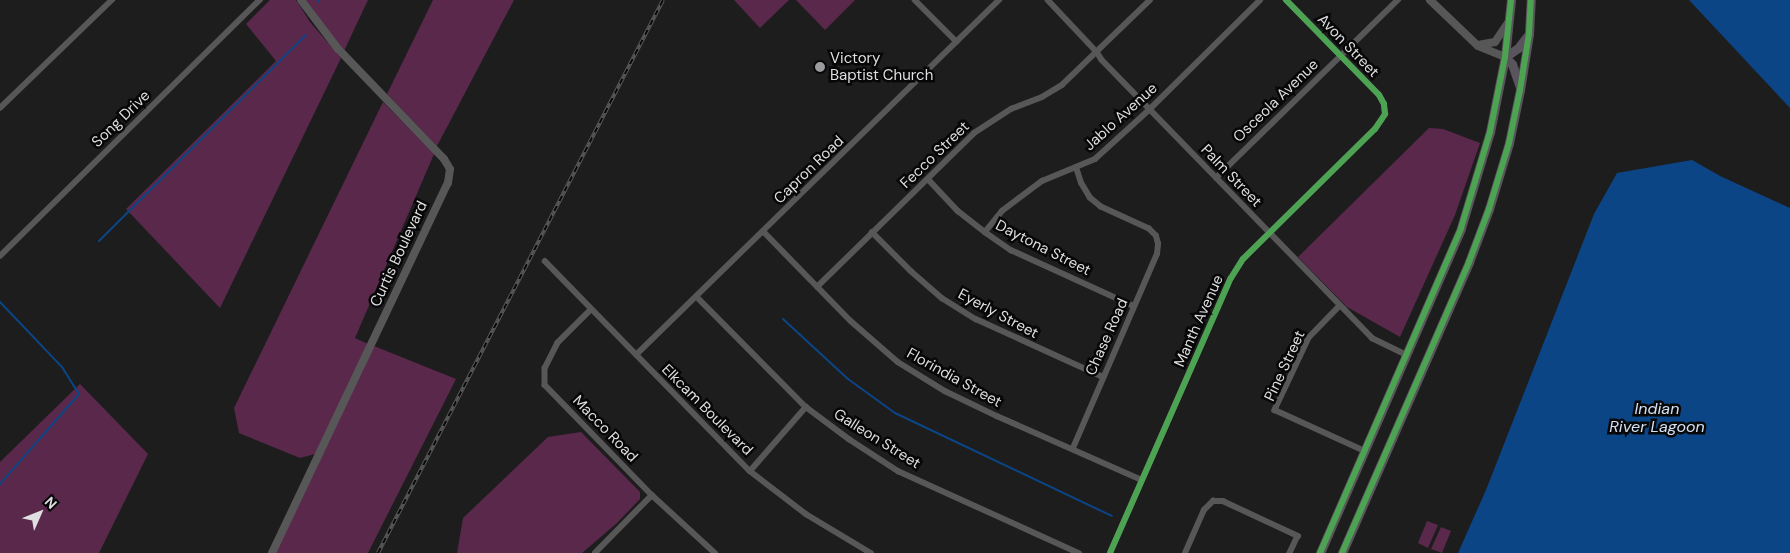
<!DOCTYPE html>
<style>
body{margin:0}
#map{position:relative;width:1790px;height:553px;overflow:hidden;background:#1d1d1e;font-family:"DM Sans",sans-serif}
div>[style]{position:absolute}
.green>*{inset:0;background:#5a284b}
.water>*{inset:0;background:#0b4585}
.stream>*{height:2px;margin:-1px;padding:0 1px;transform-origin:1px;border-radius:1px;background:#0b4585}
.street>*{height:5.5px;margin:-2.75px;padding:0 2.75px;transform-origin:2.75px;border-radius:2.75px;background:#575758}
.secondary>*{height:8px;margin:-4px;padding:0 4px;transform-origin:4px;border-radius:4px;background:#575758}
.primary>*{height:9px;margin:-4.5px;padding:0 4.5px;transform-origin:4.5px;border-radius:4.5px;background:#5a555c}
.rail>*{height:4px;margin-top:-2px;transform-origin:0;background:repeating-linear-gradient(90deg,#070708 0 5.5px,#575758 0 11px);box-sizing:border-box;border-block:1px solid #575758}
.cycleway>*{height:6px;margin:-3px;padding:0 3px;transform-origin:3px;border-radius:3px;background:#4ca352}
.dots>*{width:14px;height:14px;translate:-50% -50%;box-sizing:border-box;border:2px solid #070708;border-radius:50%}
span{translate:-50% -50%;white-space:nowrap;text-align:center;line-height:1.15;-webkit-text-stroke:5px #070708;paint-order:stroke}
.street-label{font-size:15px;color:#dfdee0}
.poi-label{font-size:15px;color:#dfdee0}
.left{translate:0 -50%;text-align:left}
.water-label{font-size:16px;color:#d3e2f6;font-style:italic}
.north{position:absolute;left:15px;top:488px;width:50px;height:50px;-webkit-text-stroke:4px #070708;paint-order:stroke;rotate:46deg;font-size:14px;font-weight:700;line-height:20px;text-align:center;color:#dfdee0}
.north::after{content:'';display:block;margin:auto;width:18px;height:22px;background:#dfdee0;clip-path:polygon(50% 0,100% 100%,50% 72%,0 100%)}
</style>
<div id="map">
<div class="green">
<i style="clip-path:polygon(270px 0,296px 0,310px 22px,341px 58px,220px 308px,126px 209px,276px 61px,246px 24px)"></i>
<i style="clip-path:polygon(305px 0,368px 0,344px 51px,341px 47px)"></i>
<i style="clip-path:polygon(433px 0,514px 0,437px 146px,387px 94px)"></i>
<i style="clip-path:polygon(734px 0,789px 0,760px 28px)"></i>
<i style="clip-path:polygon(796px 0,855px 0,825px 30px)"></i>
<i style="clip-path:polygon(383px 102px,434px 154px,355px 338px,368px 344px,315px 454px,300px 458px,239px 433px,234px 408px)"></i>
<i style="clip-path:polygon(1429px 128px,1443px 129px,1480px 143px,1455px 215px,1400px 337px,1347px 307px,1298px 257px)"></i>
<i style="clip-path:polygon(374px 346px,456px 379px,368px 553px,276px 553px)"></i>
<i style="clip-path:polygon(80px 384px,148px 454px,99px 553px,0 553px,0 462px)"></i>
<i style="clip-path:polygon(581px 432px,640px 492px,640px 499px,617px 523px,582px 553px,457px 553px,463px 518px,548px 437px)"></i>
<i style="clip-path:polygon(1427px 521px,1438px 525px,1428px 548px,1418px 543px)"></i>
<i style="clip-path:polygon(1441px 527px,1451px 531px,1442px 553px,1431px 549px)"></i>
</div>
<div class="water">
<i style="clip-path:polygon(1689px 0,1790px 0,1790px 108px)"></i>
<i style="clip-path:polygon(1692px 160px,1720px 176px,1790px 208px,1790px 553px,1458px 553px,1486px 490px,1594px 214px,1617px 173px)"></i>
</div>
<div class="stream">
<i style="left:319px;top:2px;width:2px;rotate:-90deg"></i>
<i style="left:99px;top:241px;width:292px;rotate:-44.9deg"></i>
<i style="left:0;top:302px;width:90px;rotate:46.4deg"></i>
<i style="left:62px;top:367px;width:32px;rotate:58deg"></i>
<i style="left:79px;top:394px;width:120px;rotate:131.3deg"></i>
<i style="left:783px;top:319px;width:88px;rotate:42.7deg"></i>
<i style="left:848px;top:379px;width:58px;rotate:35.9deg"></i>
<i style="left:895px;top:413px;width:240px;rotate:25.4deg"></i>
</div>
<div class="street">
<i style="left:915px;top:0;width:59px;rotate:45deg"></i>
<i style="left:1048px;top:0;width:71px;rotate:46.7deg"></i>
<i style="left:1097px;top:52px;width:9px;rotate:58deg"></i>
<i style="left:1102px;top:60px;width:388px;rotate:45.8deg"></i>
<i style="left:1372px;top:338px;width:39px;rotate:26deg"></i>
<i style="left:0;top:108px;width:156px;rotate:-44deg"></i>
<i style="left:1216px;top:178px;width:255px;rotate:-44.4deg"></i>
<i style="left:928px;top:179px;width:44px;rotate:46.8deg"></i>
<i style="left:958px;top:211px;width:34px;rotate:38deg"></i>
<i style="left:985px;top:232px;width:32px;rotate:35deg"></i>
<i style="left:1011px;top:250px;width:135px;rotate:24.5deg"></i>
<i style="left:764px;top:232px;width:124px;rotate:45.7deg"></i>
<i style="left:851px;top:321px;width:62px;rotate:41.1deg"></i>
<i style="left:898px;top:362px;width:55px;rotate:31.7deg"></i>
<i style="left:945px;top:391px;width:58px;rotate:25.7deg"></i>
<i style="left:997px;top:416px;width:158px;rotate:23.8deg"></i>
<i style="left:872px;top:232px;width:55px;rotate:45deg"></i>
<i style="left:911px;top:271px;width:41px;rotate:41.1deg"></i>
<i style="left:942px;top:298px;width:40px;rotate:32deg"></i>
<i style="left:976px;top:319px;width:140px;rotate:24.5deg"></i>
<i style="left:985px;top:232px;width:27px;rotate:-51deg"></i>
<i style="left:1002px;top:211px;width:50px;rotate:-36.9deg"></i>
<i style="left:1042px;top:181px;width:57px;rotate:-22.5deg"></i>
<i style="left:1095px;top:159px;width:73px;rotate:-42.2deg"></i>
<i style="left:1149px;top:110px;width:156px;rotate:-44.7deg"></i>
<i style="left:0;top:256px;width:365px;rotate:-44.6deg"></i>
<i style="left:545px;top:261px;width:293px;rotate:45.7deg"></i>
<i style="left:750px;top:471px;width:71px;rotate:37.5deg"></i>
<i style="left:806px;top:514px;width:76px;rotate:31deg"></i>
<i style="left:817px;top:287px;width:220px;rotate:-44.4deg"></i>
<i style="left:974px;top:133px;width:44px;rotate:-33deg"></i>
<i style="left:1011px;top:109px;width:33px;rotate:-21deg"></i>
<i style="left:1042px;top:97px;width:23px;rotate:-31deg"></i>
<i style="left:1062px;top:85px;width:122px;rotate:-44deg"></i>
<i style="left:697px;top:297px;width:155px;rotate:45.3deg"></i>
<i style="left:806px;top:407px;width:54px;rotate:36.7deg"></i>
<i style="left:849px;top:439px;width:59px;rotate:33.1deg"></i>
<i style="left:898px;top:471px;width:199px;rotate:24.4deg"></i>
<i style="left:1340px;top:306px;width:45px;rotate:134.1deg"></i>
<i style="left:1309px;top:338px;width:80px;rotate:115.3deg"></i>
<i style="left:1275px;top:410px;width:99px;rotate:24.5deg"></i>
<i style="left:591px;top:310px;width:47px;rotate:135deg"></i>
<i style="left:558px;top:343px;width:28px;rotate:117deg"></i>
<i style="left:545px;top:368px;width:17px;rotate:90deg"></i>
<i style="left:545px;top:385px;width:153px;rotate:45.8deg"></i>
<i style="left:652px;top:495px;width:86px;rotate:42.6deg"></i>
<i style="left:636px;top:355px;width:508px;rotate:-44.36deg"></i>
<i style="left:1073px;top:448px;width:211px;rotate:-66.6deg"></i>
<i style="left:1157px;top:254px;width:10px;rotate:-84deg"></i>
<i style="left:1158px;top:244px;width:8px;rotate:-104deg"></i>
<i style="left:1156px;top:236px;width:10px;rotate:-135deg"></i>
<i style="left:1149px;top:229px;width:53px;rotate:-155.4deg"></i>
<i style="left:1101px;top:207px;width:14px;rotate:-141deg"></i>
<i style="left:1090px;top:198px;width:17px;rotate:-121deg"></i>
<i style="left:1081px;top:183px;width:16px;rotate:-108deg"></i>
<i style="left:750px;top:471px;width:85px;rotate:-48.8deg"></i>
<i style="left:595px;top:553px;width:81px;rotate:-45.5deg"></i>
<i style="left:1110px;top:553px;width:300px;rotate:-66.3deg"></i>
<i style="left:1231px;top:278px;width:22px;rotate:-58deg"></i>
<i style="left:1243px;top:259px;width:185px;rotate:-44.6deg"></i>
<i style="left:1375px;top:129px;width:18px;rotate:-56deg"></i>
<i style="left:1385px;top:114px;width:10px;rotate:-96deg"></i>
<i style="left:1384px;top:104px;width:10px;rotate:-119deg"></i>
<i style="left:1379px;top:95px;width:133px;rotate:-134.4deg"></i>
<i style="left:1185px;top:553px;width:47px;rotate:-66.2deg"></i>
<i style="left:1204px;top:510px;width:13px;rotate:-45deg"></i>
<i style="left:1213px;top:501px;width:10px"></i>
<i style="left:1223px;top:501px;width:83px;rotate:25deg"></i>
<i style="left:1298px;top:536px;width:19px;rotate:115deg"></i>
</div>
<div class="secondary">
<i style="left:1430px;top:0;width:66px;rotate:43.8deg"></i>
<i style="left:1478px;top:46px;width:29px;rotate:22deg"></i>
<i style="left:1478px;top:45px;width:17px;rotate:-10deg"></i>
<i style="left:1495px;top:42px;width:23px;rotate:-56deg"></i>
<i style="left:272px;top:553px;width:410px;rotate:-64.6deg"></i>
<i style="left:448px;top:183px;width:14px;rotate:-82deg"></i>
<i style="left:450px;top:169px;width:12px;rotate:-121deg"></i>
<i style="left:444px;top:159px;width:153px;rotate:-133.9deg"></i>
<i style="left:338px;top:49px;width:61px;rotate:-127.1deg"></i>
</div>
<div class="primary">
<i style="left:1505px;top:57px;width:10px;rotate:45deg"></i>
<i style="left:1512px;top:64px;width:24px;rotate:71deg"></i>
<i style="left:1505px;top:57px;width:16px;rotate:-35deg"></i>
<i style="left:1518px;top:48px;width:16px;rotate:-52deg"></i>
<i style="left:1320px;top:553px;width:354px;rotate:-66.5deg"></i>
<i style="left:1461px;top:228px;width:100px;rotate:-73.2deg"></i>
<i style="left:1490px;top:132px;width:76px;rotate:-78.7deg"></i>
<i style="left:1505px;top:57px;width:57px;rotate:-84deg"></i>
<i style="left:1342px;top:553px;width:318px;rotate:-66.4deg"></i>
<i style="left:1469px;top:262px;width:57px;rotate:-69.3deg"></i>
<i style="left:1489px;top:209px;width:69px;rotate:-73.1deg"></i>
<i style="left:1509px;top:143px;width:54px;rotate:-78.3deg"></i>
<i style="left:1520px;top:90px;width:57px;rotate:-80.9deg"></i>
<i style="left:1529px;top:34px;width:34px;rotate:-87deg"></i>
</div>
<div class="rail">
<i style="left:378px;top:553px;width:622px;rotate:-62.73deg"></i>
</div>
<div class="cycleway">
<i style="left:1110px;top:553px;width:300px;rotate:-66.3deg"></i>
<i style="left:1231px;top:278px;width:22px;rotate:-58deg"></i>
<i style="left:1243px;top:259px;width:185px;rotate:-44.6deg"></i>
<i style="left:1375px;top:129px;width:18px;rotate:-56deg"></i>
<i style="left:1385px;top:114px;width:10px;rotate:-96deg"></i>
<i style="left:1384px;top:104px;width:10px;rotate:-119deg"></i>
<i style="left:1379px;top:95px;width:133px;rotate:-134.4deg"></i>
<i style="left:1320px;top:553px;width:354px;rotate:-66.5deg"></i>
<i style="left:1461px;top:228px;width:100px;rotate:-73.2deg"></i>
<i style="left:1490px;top:132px;width:76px;rotate:-78.7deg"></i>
<i style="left:1505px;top:57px;width:57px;rotate:-84deg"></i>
<i style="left:1342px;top:553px;width:318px;rotate:-66.4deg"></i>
<i style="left:1469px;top:262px;width:57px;rotate:-69.3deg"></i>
<i style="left:1489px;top:209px;width:69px;rotate:-73.1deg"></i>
<i style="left:1509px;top:143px;width:54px;rotate:-78.3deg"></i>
<i style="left:1520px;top:90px;width:57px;rotate:-80.9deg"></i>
<i style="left:1529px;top:34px;width:34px;rotate:-87deg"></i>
</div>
<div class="dots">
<i style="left:820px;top:67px;background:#9b9a9c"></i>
</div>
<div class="street-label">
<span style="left:1348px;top:46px;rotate:46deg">Avon Street</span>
<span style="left:1276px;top:101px;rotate:-44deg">Osceola Avenue</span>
<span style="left:1121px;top:117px;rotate:-42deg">Jablo Avenue</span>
<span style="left:121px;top:119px;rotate:-44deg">Song Drive</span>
<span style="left:935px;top:155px;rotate:-44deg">Fecco Street</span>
<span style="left:809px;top:170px;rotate:-44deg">Capron Road</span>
<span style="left:1231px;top:176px;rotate:46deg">Palm Street</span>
<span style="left:1043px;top:248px;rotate:27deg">Daytona Street</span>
<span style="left:399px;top:254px;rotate:-65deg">Curtis Boulevard</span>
<span style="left:998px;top:314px;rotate:28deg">Eyerly Street</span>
<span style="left:1199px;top:321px;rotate:-66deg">Manth Avenue</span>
<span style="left:1107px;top:337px;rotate:-66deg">Chase Road</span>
<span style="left:1285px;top:366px;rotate:-65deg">Pine Street</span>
<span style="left:954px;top:378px;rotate:29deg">Florindia Street</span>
<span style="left:707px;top:410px;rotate:45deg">Elkcam Boulevard</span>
<span style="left:605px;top:429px;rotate:46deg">Macco Road</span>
<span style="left:877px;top:439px;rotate:32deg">Galleon Street</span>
</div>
<div class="poi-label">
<span class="left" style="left:830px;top:67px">Victory<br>Baptist Church</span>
</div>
<div class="water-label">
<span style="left:1657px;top:418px">Indian<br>River Lagoon</span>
</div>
<div class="north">N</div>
</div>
